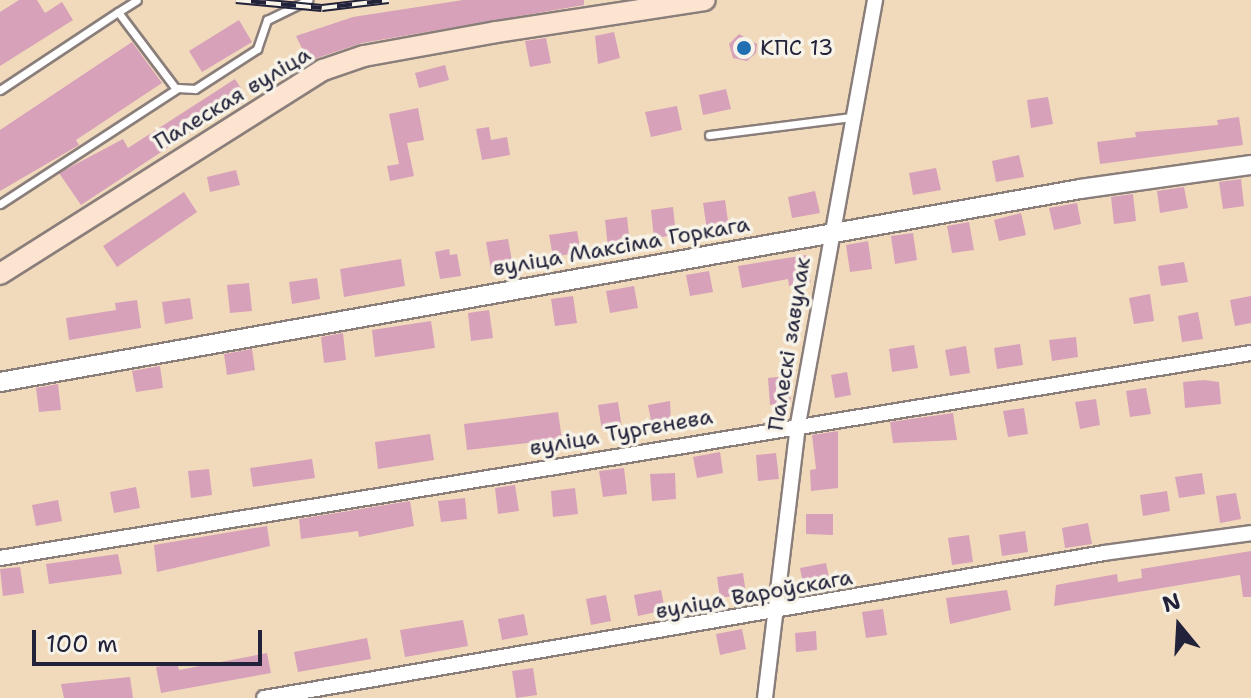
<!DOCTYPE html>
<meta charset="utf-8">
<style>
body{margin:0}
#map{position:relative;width:1251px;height:698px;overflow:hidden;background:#f1dabb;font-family:"Shantell Sans",sans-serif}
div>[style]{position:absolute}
.building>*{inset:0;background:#d7a1b9}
.roads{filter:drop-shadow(2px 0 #8a7e7b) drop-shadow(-2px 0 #8a7e7b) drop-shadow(0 2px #8a7e7b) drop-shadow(0 -2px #8a7e7b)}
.service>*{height:7px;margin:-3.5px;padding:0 3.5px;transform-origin:3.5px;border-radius:3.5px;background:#fff}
.minor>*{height:14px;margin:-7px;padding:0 7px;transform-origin:7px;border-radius:7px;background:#fff}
.tertiary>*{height:18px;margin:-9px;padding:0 9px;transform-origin:9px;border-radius:9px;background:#fff}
.secondary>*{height:20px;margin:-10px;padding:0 10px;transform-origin:10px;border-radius:10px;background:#fde4d1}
.rail>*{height:8px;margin-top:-4px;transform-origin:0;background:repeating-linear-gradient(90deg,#f7f3e8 0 15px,#22223b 0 30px);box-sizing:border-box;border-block:2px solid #22223b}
.dots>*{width:22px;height:22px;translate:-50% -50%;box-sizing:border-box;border:4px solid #f7f3e8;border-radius:50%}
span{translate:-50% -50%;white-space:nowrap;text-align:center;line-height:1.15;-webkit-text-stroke:7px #f7f3e8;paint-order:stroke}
.poi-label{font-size:22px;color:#22223b}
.left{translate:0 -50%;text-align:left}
.street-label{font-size:22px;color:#22223b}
.north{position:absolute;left:1139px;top:586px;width:80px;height:80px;-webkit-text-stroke:6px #f7f3e8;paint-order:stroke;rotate:342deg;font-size:22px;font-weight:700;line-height:32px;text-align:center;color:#22223b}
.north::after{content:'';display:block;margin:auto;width:28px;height:36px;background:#22223b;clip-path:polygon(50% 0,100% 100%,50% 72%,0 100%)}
.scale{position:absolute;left:32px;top:630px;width:230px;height:36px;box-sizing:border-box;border:4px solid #22223b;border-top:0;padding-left:10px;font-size:24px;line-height:28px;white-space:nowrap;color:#22223b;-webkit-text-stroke:6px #f7f3e8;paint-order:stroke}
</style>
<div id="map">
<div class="building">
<i style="clip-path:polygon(19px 0,37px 0,45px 13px,62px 2px,73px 20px,0 66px,0 12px)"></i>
<i style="clip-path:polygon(463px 0,584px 0,584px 5px,362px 43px,308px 61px,296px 36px,353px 17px)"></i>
<i style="clip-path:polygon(239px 20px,252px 42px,202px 72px,189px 51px)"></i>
<i style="clip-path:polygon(614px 32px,620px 58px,598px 64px,595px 36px)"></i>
<i style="clip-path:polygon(739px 34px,757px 44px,756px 53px,747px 61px,733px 58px,729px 44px)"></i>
<i style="clip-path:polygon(546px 38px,551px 63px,530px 67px,525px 41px)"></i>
<i style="clip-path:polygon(132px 42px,162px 83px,76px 140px,79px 145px,0 191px,0 130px)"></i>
<i style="clip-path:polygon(445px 65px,449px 80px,419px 88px,415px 73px)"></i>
<i style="clip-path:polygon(235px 79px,246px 96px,81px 205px,59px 173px,123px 139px,128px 148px)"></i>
<i style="clip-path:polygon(726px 89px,731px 109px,703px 115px,699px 95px)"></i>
<i style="clip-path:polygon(1048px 97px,1053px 124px,1031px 128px,1027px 100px)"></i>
<i style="clip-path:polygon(677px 106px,682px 130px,651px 137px,645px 112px)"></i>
<i style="clip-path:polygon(418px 108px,424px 140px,407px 143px,414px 176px,390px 181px,387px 166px,399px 164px,389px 114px)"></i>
<i style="clip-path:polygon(1239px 117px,1243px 145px,1100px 164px,1097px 142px,1136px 137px,1135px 132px,1218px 125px,1217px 120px)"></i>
<i style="clip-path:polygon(489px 127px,491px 140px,507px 137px,510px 155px,482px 160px,476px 129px)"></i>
<i style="clip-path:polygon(1019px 155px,1024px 177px,996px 182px,992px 161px)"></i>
<i style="clip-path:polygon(936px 168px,941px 190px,913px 195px,909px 173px)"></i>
<i style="clip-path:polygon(236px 170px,240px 185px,210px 192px,207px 177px)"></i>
<i style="clip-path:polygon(1241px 179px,1244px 206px,1223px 209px,1219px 182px)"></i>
<i style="clip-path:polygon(1184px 187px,1188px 208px,1160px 213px,1157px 191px)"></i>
<i style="clip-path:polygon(815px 191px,820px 213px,792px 218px,788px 197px)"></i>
<i style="clip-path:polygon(184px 192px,197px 212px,117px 267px,103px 246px)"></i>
<i style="clip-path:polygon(1133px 194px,1136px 221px,1114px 224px,1111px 197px)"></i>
<i style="clip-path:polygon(725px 200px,729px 228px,707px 230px,703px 203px)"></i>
<i style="clip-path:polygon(1077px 203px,1081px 224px,1054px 230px,1049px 208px)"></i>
<i style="clip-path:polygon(673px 207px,676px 235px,654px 238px,651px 210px)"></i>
<i style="clip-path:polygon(1021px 213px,1026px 235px,999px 241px,994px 220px)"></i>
<i style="clip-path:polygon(627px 217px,630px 245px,608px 248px,605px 220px)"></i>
<i style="clip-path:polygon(969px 222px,974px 250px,952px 253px,947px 226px)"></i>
<i style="clip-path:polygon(577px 231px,581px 252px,553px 257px,549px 235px)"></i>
<i style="clip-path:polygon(913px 233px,917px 260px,895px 264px,891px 236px)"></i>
<i style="clip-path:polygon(508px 239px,513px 266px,491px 270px,486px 242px)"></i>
<i style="clip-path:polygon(868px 241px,872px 269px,850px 272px,846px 245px)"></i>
<i style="clip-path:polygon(449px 249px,450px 255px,457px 254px,461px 276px,440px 279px,435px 252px)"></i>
<i style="clip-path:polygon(806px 255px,811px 282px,789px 286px,788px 279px,742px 288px,738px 266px)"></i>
<i style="clip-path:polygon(401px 259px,405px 286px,344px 297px,340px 269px)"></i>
<i style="clip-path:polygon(1184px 262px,1188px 282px,1161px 286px,1158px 266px)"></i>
<i style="clip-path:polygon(709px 271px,713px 292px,690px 296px,686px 275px)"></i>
<i style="clip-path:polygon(317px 278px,320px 299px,292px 304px,289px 282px)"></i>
<i style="clip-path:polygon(249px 283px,252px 311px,230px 313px,227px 285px)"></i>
<i style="clip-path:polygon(634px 286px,638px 308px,610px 313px,606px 291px)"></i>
<i style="clip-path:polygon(1150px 294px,1154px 321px,1134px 324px,1129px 298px)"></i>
<i style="clip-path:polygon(573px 296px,577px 323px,555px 326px,551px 299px)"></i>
<i style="clip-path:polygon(1251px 296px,1251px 323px,1235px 326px,1230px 300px)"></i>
<i style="clip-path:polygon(190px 298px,193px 319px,165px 324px,162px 302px)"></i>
<i style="clip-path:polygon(137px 300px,141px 328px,69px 340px,66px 318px,116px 310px,115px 303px)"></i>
<i style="clip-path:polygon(489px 310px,493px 338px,471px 341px,468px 313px)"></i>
<i style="clip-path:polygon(1198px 312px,1203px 339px,1182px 342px,1178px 316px)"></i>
<i style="clip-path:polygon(431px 321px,435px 348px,375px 357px,372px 330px)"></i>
<i style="clip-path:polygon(343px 333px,346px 360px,324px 363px,321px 337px)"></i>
<i style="clip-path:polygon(1076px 337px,1078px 357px,1052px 361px,1049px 340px)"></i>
<i style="clip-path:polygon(1020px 344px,1023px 365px,997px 369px,994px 348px)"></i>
<i style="clip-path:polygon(914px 345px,918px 368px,892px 372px,889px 349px)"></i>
<i style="clip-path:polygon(966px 346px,970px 373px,950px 376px,945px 350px)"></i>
<i style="clip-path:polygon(252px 349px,255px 370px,227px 375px,224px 354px)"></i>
<i style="clip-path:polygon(160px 366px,163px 388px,136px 392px,132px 371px)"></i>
<i style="clip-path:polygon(847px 372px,851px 395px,835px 398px,831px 375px)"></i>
<i style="clip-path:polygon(788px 376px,791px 402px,770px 405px,768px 378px)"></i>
<i style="clip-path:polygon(1204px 380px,1219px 382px,1221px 404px,1185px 408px,1183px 382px)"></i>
<i style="clip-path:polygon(58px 384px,61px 410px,39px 412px,36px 388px)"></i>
<i style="clip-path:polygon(1146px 388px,1151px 414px,1130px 417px,1126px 391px)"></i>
<i style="clip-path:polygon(1096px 399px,1100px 425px,1080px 429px,1075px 402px)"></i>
<i style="clip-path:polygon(670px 401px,671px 422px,652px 426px,648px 405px)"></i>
<i style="clip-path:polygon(618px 402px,622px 428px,602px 431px,598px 405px)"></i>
<i style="clip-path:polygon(1024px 408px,1028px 434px,1008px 437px,1003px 411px)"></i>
<i style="clip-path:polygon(558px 412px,562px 439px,467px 450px,464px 424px)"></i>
<i style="clip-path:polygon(953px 413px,957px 440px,893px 443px,890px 422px)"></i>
<i style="clip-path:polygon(838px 431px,838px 488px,811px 491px,810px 470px,816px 469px,812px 435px)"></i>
<i style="clip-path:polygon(430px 434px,434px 460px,378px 469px,375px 442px)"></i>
<i style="clip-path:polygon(720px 452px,723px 473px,697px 478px,693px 457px)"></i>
<i style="clip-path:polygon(776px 453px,779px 479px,758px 481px,756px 455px)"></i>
<i style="clip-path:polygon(312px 459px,315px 478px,253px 487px,250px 468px)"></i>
<i style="clip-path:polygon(624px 468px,627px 494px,603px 497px,599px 471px)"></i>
<i style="clip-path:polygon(209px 469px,212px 495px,191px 498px,188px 471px)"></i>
<i style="clip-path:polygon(675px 473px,676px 499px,652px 501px,650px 474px)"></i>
<i style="clip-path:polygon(1202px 473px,1205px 494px,1179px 498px,1175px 477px)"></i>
<i style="clip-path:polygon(515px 485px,519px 511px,498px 514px,495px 488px)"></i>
<i style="clip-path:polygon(136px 487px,140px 508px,114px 513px,110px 492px)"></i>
<i style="clip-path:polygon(575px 488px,578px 514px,553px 517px,551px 491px)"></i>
<i style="clip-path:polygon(1167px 491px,1170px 511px,1143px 516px,1140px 495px)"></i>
<i style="clip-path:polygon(1236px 493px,1241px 519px,1220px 523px,1216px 496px)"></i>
<i style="clip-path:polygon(465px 498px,467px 519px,441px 522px,438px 501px)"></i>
<i style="clip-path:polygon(58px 500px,62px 521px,36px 526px,32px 505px)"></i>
<i style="clip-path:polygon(410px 501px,414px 526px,359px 537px,358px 531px,301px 539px,299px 519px)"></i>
<i style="clip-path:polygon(806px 514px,833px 514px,833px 535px,806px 534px)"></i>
<i style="clip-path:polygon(1088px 523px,1092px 544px,1065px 548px,1062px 528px)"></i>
<i style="clip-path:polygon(267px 526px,270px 546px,157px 572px,154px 545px)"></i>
<i style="clip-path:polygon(1025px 531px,1028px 552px,1002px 556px,999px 535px)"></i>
<i style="clip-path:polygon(969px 535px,973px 562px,952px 565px,948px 538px)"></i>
<i style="clip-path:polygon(1251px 551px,1251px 597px,1243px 597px,1240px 575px,1054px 606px,1056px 585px,1117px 574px,1118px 582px,1142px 578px,1141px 569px)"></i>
<i style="clip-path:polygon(118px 554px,122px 574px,49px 584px,46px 564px)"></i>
<i style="clip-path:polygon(826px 563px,830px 583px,804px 589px,800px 568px)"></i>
<i style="clip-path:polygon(20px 567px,24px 593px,3px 596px,0 569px)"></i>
<i style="clip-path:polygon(743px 573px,746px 594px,720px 598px,717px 577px)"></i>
<i style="clip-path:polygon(661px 590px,665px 610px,638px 616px,634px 595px)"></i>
<i style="clip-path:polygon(1007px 590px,1011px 610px,950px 624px,946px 598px)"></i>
<i style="clip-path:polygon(606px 595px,611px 621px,591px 625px,586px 599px)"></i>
<i style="clip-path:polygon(883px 609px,887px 635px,866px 638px,862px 612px)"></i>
<i style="clip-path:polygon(524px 614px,528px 635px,502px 640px,498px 619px)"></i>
<i style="clip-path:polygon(463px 620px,468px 646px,405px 657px,400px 630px)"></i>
<i style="clip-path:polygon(742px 629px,746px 649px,720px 655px,716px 634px)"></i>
<i style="clip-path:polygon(816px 631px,817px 650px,796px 652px,795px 633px)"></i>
<i style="clip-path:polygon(367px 638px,371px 659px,298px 672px,294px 652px)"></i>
<i style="clip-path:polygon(267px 653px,271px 673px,161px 693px,156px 667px,177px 663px,179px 670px)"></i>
<i style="clip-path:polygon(533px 668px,537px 695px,516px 698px,512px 671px)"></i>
<i style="clip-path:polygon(130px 677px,133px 698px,64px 698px,61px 684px)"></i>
</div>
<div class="roads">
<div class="service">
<i style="left:118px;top:12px;width:22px;rotate:-32deg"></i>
<i style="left:0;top:90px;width:141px;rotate:-33.5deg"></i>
<i style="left:118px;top:12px;width:96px;rotate:53deg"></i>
<i style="left:709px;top:135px;width:144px;rotate:-7.2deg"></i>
<i style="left:0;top:204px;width:212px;rotate:-33.1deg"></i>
<i style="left:178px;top:88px;width:17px;rotate:3deg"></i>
<i style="left:195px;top:89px;width:74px;rotate:-32.8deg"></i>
<i style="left:257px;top:49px;width:31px;rotate:-71deg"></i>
<i style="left:267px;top:20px;width:46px;rotate:-26deg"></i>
</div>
<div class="minor">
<i style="left:0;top:558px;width:1268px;rotate:-9.31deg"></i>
<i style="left:264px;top:698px;width:852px;rotate:-9.79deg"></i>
<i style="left:1104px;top:553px;width:148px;rotate:-7.7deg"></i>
<i style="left:765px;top:698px;width:276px;rotate:-83.1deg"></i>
<i style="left:798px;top:424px;width:431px;rotate:-79.7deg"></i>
</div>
<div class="tertiary">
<i style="left:0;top:382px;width:1097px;rotate:-10.13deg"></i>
<i style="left:1080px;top:189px;width:173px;rotate:-8deg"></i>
</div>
<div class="secondary">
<i style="left:0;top:274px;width:382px;rotate:-32.3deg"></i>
<i style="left:323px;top:70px;width:43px;rotate:-18.9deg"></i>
<i style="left:364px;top:56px;width:134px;rotate:-10.3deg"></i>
<i style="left:496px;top:32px;width:211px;rotate:-8.7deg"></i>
</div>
</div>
<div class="rail">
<i style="left:236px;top:0;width:86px;rotate:5.3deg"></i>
<i style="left:322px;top:8px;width:67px;rotate:-6.8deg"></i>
</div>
<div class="dots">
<i style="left:744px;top:48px;background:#1f6fb2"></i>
</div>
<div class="poi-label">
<span class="left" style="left:760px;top:48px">КПС 13</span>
</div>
<div class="street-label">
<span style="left:232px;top:98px;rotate:-31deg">Палеская вуліца</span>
<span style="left:621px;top:246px;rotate:-10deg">вуліца Максіма Горкага</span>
<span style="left:789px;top:344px;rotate:-81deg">Палескі завулак</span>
<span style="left:621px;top:432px;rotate:-10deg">вуліца Тургенева</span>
<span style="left:754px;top:594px;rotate:-10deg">вуліца Вароўскага</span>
</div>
<div class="north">N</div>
<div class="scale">100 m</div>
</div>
